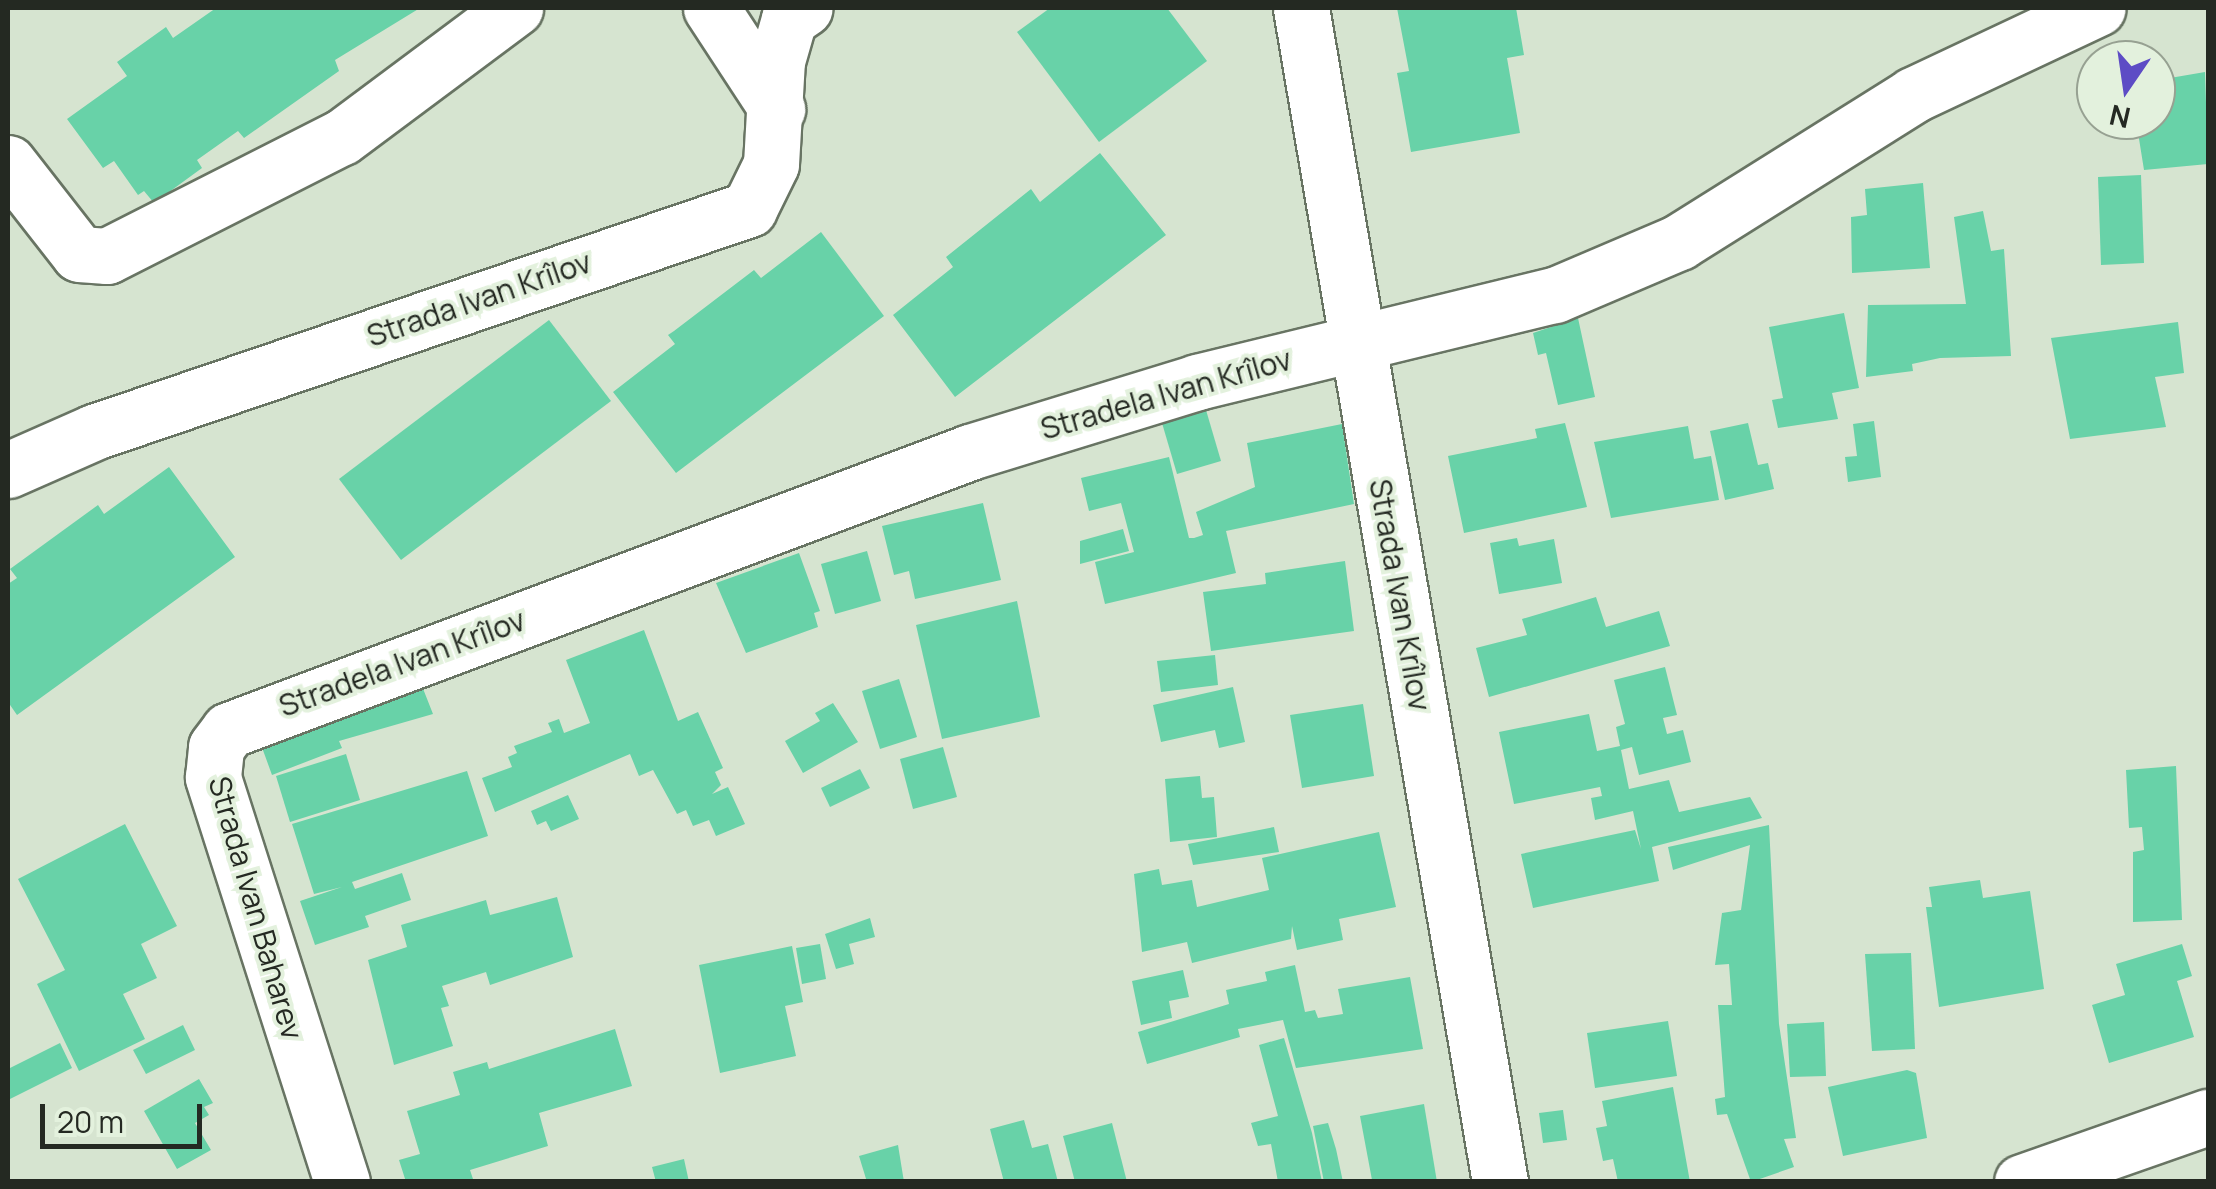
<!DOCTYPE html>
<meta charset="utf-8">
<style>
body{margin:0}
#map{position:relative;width:2216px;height:1189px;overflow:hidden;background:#d6e4d0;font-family:Manrope,sans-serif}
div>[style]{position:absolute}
.building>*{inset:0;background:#68d2a8}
.roads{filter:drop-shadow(2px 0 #687463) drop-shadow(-2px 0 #687463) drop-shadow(0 2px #687463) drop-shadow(0 -2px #687463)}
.minor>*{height:55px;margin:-27.5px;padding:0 27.5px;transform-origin:27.5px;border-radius:27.5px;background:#fff}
span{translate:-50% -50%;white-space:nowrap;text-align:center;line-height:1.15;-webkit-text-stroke:8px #e3f1dd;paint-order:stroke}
.street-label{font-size:30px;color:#242922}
.frame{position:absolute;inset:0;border:10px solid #242922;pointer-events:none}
.north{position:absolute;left:2076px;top:40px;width:100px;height:100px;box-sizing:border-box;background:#e3f1dd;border:2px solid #97a192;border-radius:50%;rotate:193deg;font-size:28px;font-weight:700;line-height:40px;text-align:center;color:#242922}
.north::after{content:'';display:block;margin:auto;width:35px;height:45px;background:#5d4cc5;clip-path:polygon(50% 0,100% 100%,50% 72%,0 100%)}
.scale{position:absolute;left:40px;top:1104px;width:162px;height:45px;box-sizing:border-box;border:5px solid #242922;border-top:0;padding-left:12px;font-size:30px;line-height:35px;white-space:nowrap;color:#242922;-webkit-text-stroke:8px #e3f1dd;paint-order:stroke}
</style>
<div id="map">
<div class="building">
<i style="clip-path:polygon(216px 8px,420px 8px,335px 60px,339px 71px,244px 138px,238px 131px,197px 160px,202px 168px,154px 203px,144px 191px,138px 195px,114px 161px,103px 168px,67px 119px,127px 76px,117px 62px,166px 27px,173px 38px)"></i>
<i style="clip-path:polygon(1050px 8px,1167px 8px,1207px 61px,1099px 142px,1017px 32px)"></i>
<i style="clip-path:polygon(1397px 8px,1516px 8px,1524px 55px,1507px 58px,1520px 133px,1411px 152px,1397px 73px,1409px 71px)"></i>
<i style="clip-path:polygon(2167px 61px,2170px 78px,2205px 72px,2208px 164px,2144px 170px,2136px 120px,2156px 120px,2156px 62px)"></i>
<i style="clip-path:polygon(1100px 153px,1166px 235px,955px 397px,893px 315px,953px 267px,946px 257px,1031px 189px,1040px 202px)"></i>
<i style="clip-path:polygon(2141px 175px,2144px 263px,2101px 265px,2098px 177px)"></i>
<i style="clip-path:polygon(1923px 183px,1930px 268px,1852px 273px,1851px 217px,1867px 215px,1865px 189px)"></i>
<i style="clip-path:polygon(1983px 211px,1991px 251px,2004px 249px,2011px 356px,1940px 358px,1912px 364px,1913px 371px,1866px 377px,1868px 305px,1966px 304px,1954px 217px)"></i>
<i style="clip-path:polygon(821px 232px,884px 316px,676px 473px,613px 392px,675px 344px,668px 335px,674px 331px,754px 270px,761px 278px)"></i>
<i style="clip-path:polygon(1844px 313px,1859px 388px,1832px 393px,1838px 419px,1778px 428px,1772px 400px,1783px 398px,1769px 327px)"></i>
<i style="clip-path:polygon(1578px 318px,1595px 397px,1558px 405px,1546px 353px,1538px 355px,1533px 333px)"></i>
<i style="clip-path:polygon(549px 320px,611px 401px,401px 560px,339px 479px)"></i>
<i style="clip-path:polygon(2178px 322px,2184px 373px,2155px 377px,2166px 427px,2070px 439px,2051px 338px)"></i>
<i style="clip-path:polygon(1206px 410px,1221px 461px,1177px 474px,1162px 423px)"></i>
<i style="clip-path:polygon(1874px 421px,1881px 477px,1848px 482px,1845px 457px,1857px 456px,1853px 424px)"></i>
<i style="clip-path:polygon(1565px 423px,1587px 507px,1464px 533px,1448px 456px,1537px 438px,1535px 429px)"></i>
<i style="clip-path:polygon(1748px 423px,1758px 465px,1768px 463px,1774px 489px,1725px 500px,1710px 431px)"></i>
<i style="clip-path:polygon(1342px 424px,1354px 504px,1226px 531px,1236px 573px,1105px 604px,1095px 562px,1134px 552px,1121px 503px,1089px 511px,1081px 478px,1169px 457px,1189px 538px,1194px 538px,1203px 535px,1196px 512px,1255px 487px,1247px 443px)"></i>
<i style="clip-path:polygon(1688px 426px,1694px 459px,1711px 456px,1719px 500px,1611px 518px,1594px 442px)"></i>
<i style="clip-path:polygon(169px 467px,235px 557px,17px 715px,8px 702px,8px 584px,17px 578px,10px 569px,98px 505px,104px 514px)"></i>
<i style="clip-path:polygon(983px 503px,1001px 580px,915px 599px,909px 571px,894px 575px,882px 526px)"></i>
<i style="clip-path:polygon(1123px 529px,1129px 551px,1080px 564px,1080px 541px)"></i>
<i style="clip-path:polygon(1517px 538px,1519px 546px,1554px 539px,1562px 583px,1499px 594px,1490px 543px)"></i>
<i style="clip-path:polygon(867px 551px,881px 601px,835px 614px,821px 564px)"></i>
<i style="clip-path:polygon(799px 553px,820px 611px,814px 613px,818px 627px,746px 653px,716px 583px)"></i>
<i style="clip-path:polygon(1345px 561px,1354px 631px,1211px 651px,1203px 592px,1266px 584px,1265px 573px)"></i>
<i style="clip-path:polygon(1596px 597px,1606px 627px,1659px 611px,1670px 646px,1489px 697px,1476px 648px,1527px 635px,1522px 619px)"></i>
<i style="clip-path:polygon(1017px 601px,1040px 717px,942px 739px,916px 625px)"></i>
<i style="clip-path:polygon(644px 630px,678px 721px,698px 712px,723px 768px,715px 772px,721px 785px,712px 794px,728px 787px,745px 824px,716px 836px,709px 820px,693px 826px,686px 810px,677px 814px,653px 770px,639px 776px,630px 754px,495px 812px,482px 778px,512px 767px,508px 757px,517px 753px,514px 746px,552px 732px,548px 723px,559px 719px,564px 733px,590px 723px,566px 660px)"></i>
<i style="clip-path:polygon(1215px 655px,1218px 685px,1161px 692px,1157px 661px)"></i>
<i style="clip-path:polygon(1665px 667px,1677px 715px,1663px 718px,1667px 734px,1683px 730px,1691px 762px,1639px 775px,1632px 747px,1621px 750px,1629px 789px,1669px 780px,1679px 812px,1750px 797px,1762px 818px,1652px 847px,1659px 881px,1533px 908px,1521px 854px,1635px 830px,1641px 849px,1633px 811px,1595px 820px,1591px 798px,1602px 796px,1600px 787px,1514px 804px,1499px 732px,1589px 714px,1597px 751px,1620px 746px,1616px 727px,1625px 724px,1614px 680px)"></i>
<i style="clip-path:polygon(899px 679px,917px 737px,880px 749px,862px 691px)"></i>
<i style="clip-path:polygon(420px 681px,433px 714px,339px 741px,342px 748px,272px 775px,260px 742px)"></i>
<i style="clip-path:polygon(1233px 687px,1245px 742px,1219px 748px,1215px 730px,1161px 742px,1153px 705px)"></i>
<i style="clip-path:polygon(833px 703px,858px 742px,803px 773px,785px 741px,820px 721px,815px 713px)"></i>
<i style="clip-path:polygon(1363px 704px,1374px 776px,1302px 788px,1290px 715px)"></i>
<i style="clip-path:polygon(943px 747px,957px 797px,913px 809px,900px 759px)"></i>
<i style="clip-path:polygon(346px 754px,360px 800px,290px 822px,276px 776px)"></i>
<i style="clip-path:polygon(2176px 766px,2182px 920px,2133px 922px,2133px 852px,2144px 850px,2142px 827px,2129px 828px,2126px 770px)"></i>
<i style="clip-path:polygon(860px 769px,870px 788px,830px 807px,821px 788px)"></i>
<i style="clip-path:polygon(467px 771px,488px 836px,352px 882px,355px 889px,402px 873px,411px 900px,365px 916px,369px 927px,315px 945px,300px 901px,342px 887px,314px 894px,292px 824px)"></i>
<i style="clip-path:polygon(1200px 776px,1202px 798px,1214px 797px,1217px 837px,1170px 842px,1165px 779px)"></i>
<i style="clip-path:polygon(568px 795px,579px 819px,551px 831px,546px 821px,537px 825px,531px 811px)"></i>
<i style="clip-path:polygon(125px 824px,177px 926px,141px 944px,157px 978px,123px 994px,145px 1039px,79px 1071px,37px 984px,65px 970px,18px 879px)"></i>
<i style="clip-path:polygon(1769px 825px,1779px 1024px,1796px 1138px,1784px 1139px,1794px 1167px,1751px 1182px,1727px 1114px,1717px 1115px,1715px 1099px,1725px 1097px,1718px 1005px,1732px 1005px,1729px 964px,1715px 965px,1722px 913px,1741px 910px,1750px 845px,1673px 870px,1668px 847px)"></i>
<i style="clip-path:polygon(1274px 827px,1279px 852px,1193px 865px,1188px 844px)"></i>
<i style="clip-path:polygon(1379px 832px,1396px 907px,1339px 919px,1343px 940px,1297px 950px,1292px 926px,1291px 939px,1192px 963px,1187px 942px,1142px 952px,1134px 874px,1159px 869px,1162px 885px,1192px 880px,1197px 907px,1269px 890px,1262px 858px)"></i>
<i style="clip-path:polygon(1980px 880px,1983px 898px,2030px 891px,2044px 989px,1939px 1007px,1926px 907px,1932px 907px,1929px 887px)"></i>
<i style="clip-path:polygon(557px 897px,573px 957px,490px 985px,486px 972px,442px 986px,449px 1006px,441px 1008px,453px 1046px,394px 1065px,368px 960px,407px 947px,401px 925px,486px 900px,490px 915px)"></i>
<i style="clip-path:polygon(870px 918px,875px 937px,849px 944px,854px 964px,836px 969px,825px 934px)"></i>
<i style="clip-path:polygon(820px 944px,826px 979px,802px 984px,796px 948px)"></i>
<i style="clip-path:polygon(2182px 944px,2192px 976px,2177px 981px,2194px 1037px,2109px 1063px,2092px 1005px,2125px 995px,2116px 964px)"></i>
<i style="clip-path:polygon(792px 946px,803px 1002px,785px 1006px,796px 1056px,720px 1073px,699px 965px)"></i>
<i style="clip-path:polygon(1911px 953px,1915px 1049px,1872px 1051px,1865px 954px)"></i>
<i style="clip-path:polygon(1295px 965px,1305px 1012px,1315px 1010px,1318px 1018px,1343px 1014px,1338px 989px,1410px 977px,1423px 1049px,1296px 1068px,1283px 1020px,1238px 1029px,1240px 1037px,1147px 1064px,1138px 1032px,1229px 1004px,1226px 990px,1267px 981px,1265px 972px)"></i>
<i style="clip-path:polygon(1183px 970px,1189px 997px,1169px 1001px,1172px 1018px,1141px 1025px,1132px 981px)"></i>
<i style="clip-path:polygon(1668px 1021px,1677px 1076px,1595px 1088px,1587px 1033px)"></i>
<i style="clip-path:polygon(1824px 1022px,1826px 1076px,1790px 1077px,1787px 1024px)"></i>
<i style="clip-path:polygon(183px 1025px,195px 1050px,146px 1074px,133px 1050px)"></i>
<i style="clip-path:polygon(615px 1029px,632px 1086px,539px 1113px,548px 1146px,470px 1170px,474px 1182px,406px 1182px,399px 1160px,420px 1154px,407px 1111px,460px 1095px,453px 1072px,487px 1062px,489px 1069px)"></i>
<i style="clip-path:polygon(1284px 1038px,1312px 1133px,1322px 1182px,1278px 1182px,1271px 1144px,1258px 1146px,1251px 1123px,1278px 1116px,1259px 1045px)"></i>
<i style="clip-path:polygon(60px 1043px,72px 1068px,8px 1100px,8px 1069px)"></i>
<i style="clip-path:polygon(1907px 1070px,1916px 1073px,1927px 1138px,1843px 1156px,1828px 1087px)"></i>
<i style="clip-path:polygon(199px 1079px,213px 1103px,204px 1107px,209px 1115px,195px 1123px,211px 1150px,177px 1169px,144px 1111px)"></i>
<i style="clip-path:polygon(1673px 1087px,1690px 1182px,1618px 1182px,1613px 1159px,1603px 1161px,1596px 1128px,1607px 1126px,1602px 1101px)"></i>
<i style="clip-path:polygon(1424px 1104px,1437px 1182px,1372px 1180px,1360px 1116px)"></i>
<i style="clip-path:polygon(1563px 1110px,1567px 1140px,1543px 1143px,1539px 1113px)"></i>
<i style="clip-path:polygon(1024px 1120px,1032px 1148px,1048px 1144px,1058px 1182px,1004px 1182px,990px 1129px)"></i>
<i style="clip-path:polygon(1112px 1123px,1127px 1182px,1075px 1182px,1063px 1136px)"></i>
<i style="clip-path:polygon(1328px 1123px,1336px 1149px,1343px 1182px,1324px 1182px,1313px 1126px)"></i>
<i style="clip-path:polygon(898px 1145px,904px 1182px,867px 1182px,859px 1156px)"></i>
<i style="clip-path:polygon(684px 1159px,689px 1182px,656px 1182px,652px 1167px)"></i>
</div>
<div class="roads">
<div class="minor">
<i style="left:711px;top:8px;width:121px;rotate:56.8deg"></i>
<i style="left:1301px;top:8px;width:1191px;rotate:80.38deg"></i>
<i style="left:8px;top:163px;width:115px;rotate:52deg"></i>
<i style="left:79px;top:254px;width:28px;rotate:4deg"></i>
<i style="left:107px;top:256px;width:263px;rotate:-26.9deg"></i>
<i style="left:342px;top:137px;width:216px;rotate:-36.7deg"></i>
<i style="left:8px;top:470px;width:94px;rotate:-23.8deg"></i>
<i style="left:94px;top:432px;width:692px;rotate:-18.8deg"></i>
<i style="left:749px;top:209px;width:50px;rotate:-63.9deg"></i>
<i style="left:771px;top:164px;width:103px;rotate:-86.7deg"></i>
<i style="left:777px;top:61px;width:44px;rotate:-74.1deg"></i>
<i style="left:789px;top:19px;width:19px;rotate:-35deg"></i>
<i style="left:342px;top:1182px;width:425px;rotate:-107.7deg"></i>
<i style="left:213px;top:777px;width:30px;rotate:-84deg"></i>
<i style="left:216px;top:747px;width:21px;rotate:-53deg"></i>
<i style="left:229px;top:730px;width:791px;rotate:-20.56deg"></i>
<i style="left:970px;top:452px;width:238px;rotate:-17.1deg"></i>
<i style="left:1197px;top:382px;width:368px;rotate:-13.7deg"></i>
<i style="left:1555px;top:295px;width:135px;rotate:-23.1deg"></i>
<i style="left:1679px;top:242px;width:276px;rotate:-32.1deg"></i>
<i style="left:1913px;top:95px;width:204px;rotate:-25.2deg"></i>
<i style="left:2022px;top:1182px;width:197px;rotate:-19.3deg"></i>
</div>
</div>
<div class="street-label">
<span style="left:479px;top:299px;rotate:-19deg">Strada Ivan Krîlov</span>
<span style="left:1166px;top:394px;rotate:-16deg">Stradela Ivan Krîlov</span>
<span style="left:1400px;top:595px;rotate:80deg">Strada Ivan Krîlov</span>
<span style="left:402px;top:663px;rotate:-20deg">Stradela Ivan Krîlov</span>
<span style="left:256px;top:908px;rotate:74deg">Strada Ivan Baharev</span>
</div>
<div class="frame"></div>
<div class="north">N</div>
<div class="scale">20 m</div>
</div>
